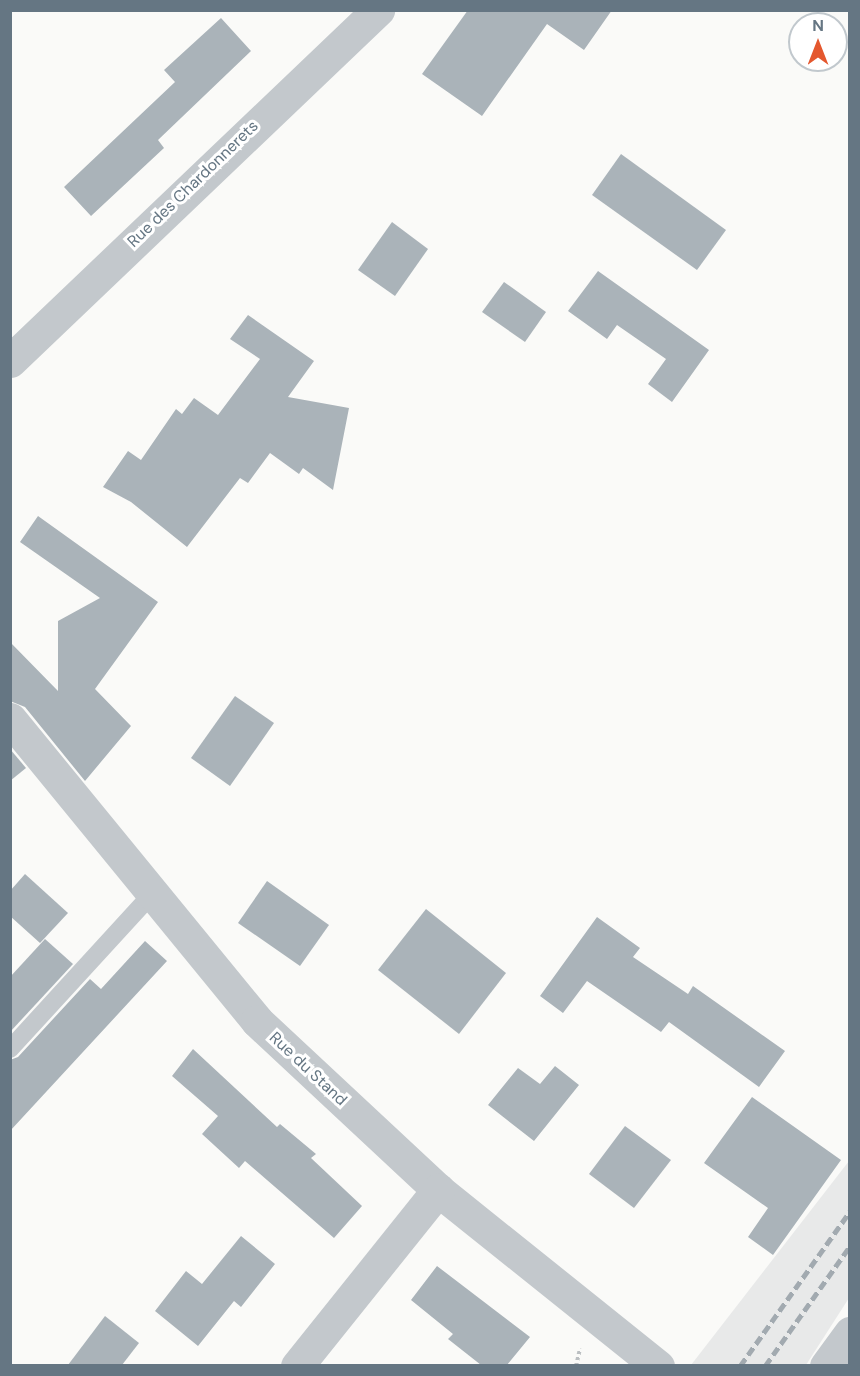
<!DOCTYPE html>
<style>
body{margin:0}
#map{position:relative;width:860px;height:1376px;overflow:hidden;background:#fafaf8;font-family:"DM Sans",sans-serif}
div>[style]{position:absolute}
.built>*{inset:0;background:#e8e9e9}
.building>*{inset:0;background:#aab3b9}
.path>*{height:4px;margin-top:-2px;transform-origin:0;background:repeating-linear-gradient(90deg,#bbbfc2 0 3px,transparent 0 6px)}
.service>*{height:18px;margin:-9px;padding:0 9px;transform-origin:9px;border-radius:9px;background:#c3c8cc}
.minor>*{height:33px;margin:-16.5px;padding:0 16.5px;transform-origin:16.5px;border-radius:16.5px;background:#c3c8cc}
.rail>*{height:4.5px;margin-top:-2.25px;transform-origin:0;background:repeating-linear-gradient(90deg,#a2aab0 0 9px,transparent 0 13.5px)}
span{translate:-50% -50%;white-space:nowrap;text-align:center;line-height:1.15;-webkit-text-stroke:6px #fff;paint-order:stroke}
.street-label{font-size:16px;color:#657683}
.frame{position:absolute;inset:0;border:12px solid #657683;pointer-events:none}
.north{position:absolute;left:788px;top:12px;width:60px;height:60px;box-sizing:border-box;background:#fff;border:2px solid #c1c8cd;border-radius:50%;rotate:0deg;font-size:16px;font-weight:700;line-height:24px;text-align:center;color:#657683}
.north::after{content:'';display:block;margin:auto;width:21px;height:27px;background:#e4572e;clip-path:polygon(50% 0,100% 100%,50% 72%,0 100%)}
</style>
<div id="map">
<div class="built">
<i style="clip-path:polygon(849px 1161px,849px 1298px,806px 1365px,691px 1365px)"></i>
</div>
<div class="building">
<i style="clip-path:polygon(468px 10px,612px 10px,584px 50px,547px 24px,482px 116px,422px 74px)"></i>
<i style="clip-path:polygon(221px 18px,251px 51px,158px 140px,164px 148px,91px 216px,64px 187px,175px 82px,164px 70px)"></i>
<i style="clip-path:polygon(621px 154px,726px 230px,697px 270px,592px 195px)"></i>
<i style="clip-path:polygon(392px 222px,428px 249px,395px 296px,358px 270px)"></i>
<i style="clip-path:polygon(598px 271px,709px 350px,672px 402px,648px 384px,666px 359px,617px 325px,607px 339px,568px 311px)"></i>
<i style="clip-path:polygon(504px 282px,546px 312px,525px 342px,482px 312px)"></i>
<i style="clip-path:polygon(248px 315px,314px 361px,288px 397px,349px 408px,333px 490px,303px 468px,299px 474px,270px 453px,248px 483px,240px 478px,187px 547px,131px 502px,103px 487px,128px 451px,141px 460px,176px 409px,182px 414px,194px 398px,218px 415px,260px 359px,230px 339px)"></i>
<i style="clip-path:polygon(38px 516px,158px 602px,95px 689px,131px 726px,85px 781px,25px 707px,10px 701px,10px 642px,58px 691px,58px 621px,100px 598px,20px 542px)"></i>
<i style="clip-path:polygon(235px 696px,274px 723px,230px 786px,191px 758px)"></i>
<i style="clip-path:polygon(10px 749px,26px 768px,10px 781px)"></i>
<i style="clip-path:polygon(25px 874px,68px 913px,40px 943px,10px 916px,10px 891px)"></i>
<i style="clip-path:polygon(267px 881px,329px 925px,300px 966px,238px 923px)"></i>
<i style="clip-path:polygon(426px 909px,506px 973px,459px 1034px,378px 970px)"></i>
<i style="clip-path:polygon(597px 917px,640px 948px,633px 957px,688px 994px,693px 986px,785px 1051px,759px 1087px,669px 1022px,661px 1032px,587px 981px,563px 1013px,540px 996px)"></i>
<i style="clip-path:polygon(45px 939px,73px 964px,10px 1032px,10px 977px)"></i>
<i style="clip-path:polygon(145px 941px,167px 961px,10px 1131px,10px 1060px,18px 1057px,90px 979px,101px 989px)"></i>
<i style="clip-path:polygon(193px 1049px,277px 1127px,280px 1124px,316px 1154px,311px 1158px,362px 1206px,334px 1238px,245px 1161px,239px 1168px,202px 1134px,218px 1116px,172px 1076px)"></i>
<i style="clip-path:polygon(555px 1066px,579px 1085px,534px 1141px,488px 1105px,518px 1068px,540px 1084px)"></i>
<i style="clip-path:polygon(752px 1097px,841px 1160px,773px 1255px,748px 1237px,768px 1208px,704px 1163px)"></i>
<i style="clip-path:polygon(625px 1126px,671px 1160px,634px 1208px,589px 1174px)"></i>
<i style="clip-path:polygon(241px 1236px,275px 1264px,241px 1307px,234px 1301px,198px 1346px,155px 1311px,186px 1271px,202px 1284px)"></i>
<i style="clip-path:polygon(437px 1266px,530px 1337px,507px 1365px,481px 1365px,448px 1339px,453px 1334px,411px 1300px)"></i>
<i style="clip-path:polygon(105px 1316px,139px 1343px,122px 1365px,68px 1365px)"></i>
</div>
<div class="path">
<i style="left:576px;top:1366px;width:18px;rotate:-77deg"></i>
</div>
<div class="service">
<i style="left:10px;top:1049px;width:212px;rotate:-47.5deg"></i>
</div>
<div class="minor">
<i style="left:10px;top:361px;width:509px;rotate:-43.65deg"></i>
<i style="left:10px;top:719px;width:390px;rotate:50.7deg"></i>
<i style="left:257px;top:1021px;width:248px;rotate:43deg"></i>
<i style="left:438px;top:1190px;width:282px;rotate:38.7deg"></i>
<i style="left:297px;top:1366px;width:226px;rotate:-51.3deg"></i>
<i style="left:826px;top:1366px;width:41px;rotate:-54deg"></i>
</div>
<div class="rail">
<i style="left:740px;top:1366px;width:190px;rotate:-54.6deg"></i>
<i style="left:765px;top:1366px;width:147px;rotate:-54.7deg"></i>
</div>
<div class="street-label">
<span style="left:193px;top:184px;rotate:-44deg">Rue des Chardonnerets</span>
<span style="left:308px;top:1069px;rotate:43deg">Rue du Stand</span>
</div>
<div class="frame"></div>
<div class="north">N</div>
</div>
